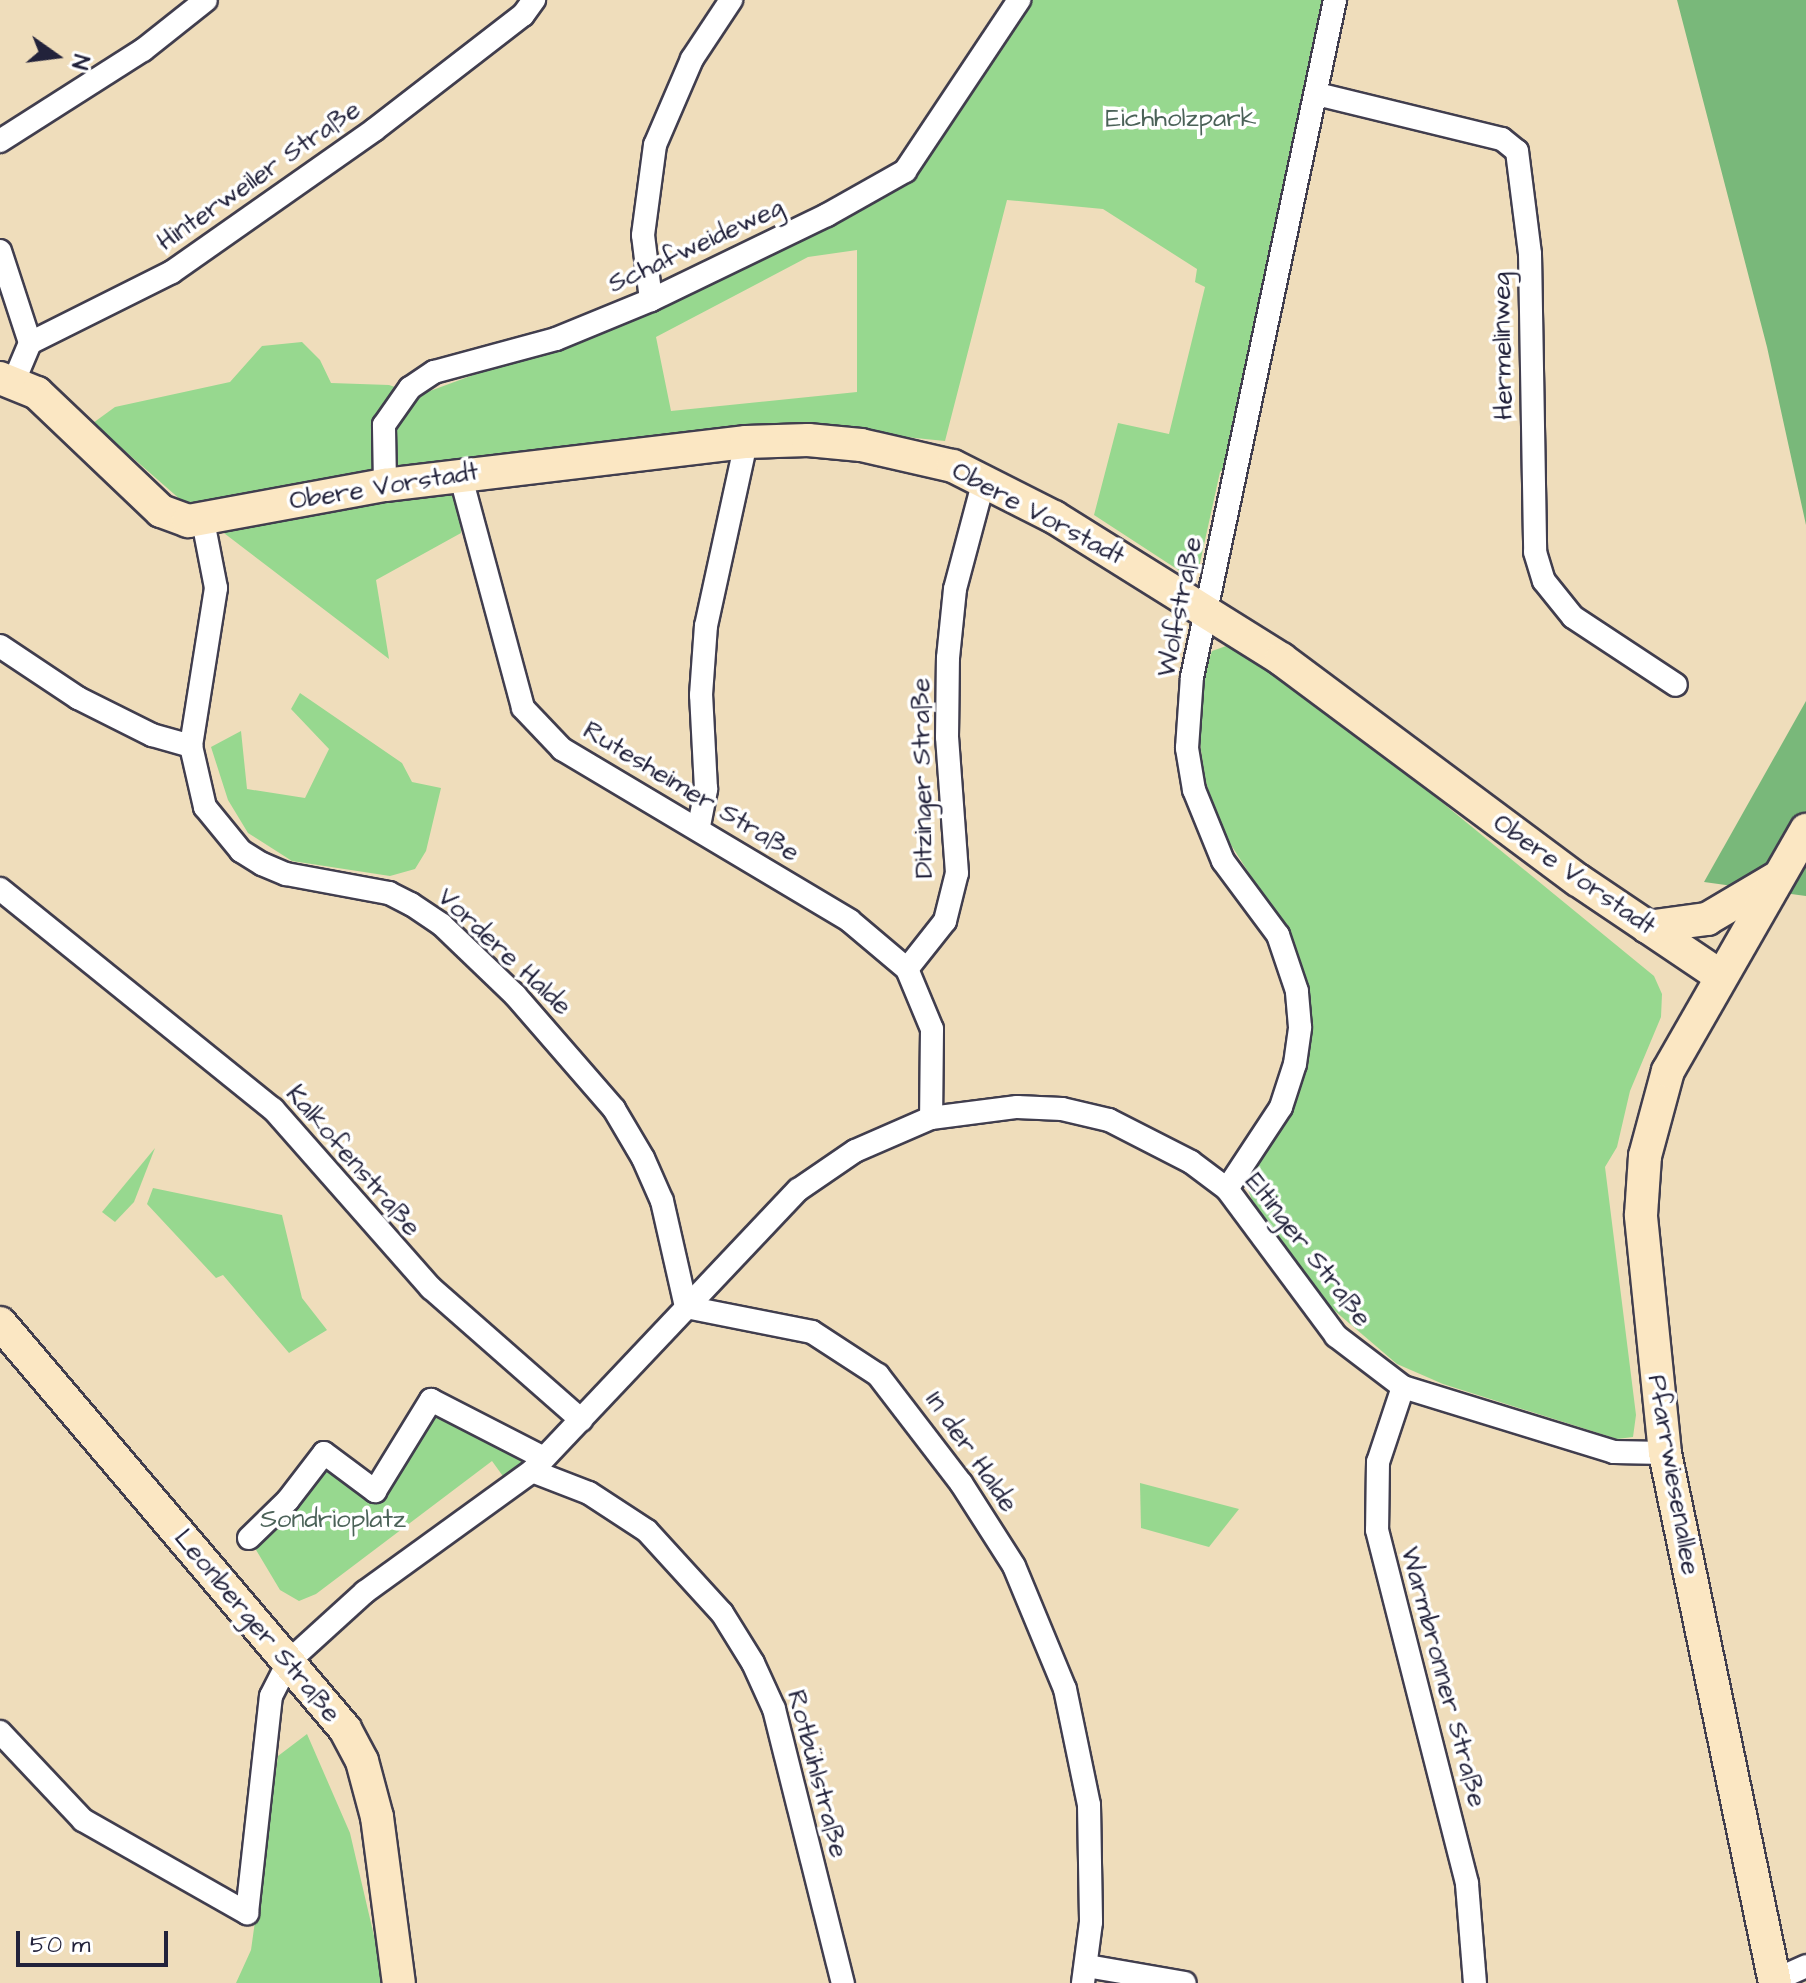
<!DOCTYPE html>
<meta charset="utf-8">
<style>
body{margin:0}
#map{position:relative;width:1806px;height:1983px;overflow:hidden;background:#efddbb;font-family:"Architects Daughter",sans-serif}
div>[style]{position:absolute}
.green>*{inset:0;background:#97d88f}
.forest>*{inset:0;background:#79b87a}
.roads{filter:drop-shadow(2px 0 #413e4e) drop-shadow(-2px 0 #413e4e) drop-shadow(0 2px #413e4e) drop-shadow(0 -2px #413e4e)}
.street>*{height:22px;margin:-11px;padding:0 11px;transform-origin:11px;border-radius:11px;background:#fff}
.secondary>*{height:32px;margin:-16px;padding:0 16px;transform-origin:16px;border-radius:16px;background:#fbe7c3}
span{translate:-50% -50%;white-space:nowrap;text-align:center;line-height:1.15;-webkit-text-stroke:7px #fff;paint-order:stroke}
.park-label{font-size:26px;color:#4b6258}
.street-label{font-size:26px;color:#22223b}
.north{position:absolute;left:16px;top:16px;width:80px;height:80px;-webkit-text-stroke:6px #fff;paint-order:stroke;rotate:104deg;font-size:22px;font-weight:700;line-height:32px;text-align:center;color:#22223b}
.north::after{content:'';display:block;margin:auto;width:28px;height:36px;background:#22223b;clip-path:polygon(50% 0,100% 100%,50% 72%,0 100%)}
.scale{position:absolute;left:16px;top:1931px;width:152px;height:36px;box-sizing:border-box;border:4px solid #22223b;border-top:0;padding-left:10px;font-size:24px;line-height:28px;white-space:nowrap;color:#22223b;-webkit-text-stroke:6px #fff;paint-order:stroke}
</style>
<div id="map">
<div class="green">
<i style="clip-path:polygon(evenodd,1032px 0,1326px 0,1229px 465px,1220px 472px,1198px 572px,1183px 573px,1094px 515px,1118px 423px,1169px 434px,1205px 287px,1195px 282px,1197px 269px,1103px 209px,1007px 200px,945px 441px,806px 427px,622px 439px,457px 459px,461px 533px,376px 580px,389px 659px,182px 501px,93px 423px,115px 407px,230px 382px,262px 346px,302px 342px,320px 360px,331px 383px,389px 385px,419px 395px,648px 311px,914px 180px,1032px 0,857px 250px,857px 392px,671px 411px,656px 337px,808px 257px,857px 250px)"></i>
<i style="clip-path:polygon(1229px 645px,1350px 727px,1654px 976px,1662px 994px,1661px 1017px,1630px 1091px,1617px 1147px,1605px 1167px,1636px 1415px,1633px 1437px,1617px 1439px,1443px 1384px,1397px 1364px,1329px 1306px,1252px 1200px,1245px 1182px,1293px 1109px,1308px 1066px,1311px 1028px,1307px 991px,1289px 936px,1219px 826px,1205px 779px,1200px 743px,1205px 671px,1212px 651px)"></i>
<i style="clip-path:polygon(300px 693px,402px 763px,412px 782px,441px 788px,426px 851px,415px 869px,390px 876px,292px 861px,248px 833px,228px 800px,211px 747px,241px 731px,247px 789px,305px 798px,329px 749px,291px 709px)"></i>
<i style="clip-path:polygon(155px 1148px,134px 1202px,115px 1222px,102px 1212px)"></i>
<i style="clip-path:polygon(153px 1188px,282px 1215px,302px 1298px,327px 1330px,289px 1353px,223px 1275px,216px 1278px,147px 1204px)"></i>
<i style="clip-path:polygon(431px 1400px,535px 1449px,505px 1479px,492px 1461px,316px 1594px,299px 1601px,280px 1590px,249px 1538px,324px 1453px,375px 1490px)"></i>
<i style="clip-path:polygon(1140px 1483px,1239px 1509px,1209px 1547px,1141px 1528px)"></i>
<i style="clip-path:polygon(307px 1734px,350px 1833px,385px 1983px,236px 1983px,251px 1950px,278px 1756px)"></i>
</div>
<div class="forest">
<i style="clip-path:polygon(1677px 0,1806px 0,1806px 525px,1767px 347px)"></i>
<i style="clip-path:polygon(1806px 701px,1806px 896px,1704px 882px)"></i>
</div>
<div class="roads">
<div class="street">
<i style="left:1317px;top:94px;width:190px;rotate:13.7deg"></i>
<i style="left:1502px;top:139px;width:19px;rotate:39deg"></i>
<i style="left:1517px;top:151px;width:104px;rotate:82.8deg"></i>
<i style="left:1530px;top:254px;width:298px;rotate:89deg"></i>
<i style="left:1535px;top:552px;width:30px;rotate:73deg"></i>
<i style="left:1544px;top:581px;width:46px;rotate:51.1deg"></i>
<i style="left:1573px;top:617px;width:123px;rotate:33.4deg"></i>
<i style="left:0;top:141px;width:169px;rotate:-32.5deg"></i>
<i style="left:143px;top:50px;width:80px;rotate:-38.4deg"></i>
<i style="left:0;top:251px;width:97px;rotate:71.9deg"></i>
<i style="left:651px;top:300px;width:65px;rotate:-97deg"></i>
<i style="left:643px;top:235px;width:91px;rotate:-82.4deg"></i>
<i style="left:655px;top:145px;width:94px;rotate:-66.7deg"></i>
<i style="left:692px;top:59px;width:71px;rotate:-56.5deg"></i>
<i style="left:14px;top:381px;width:41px;rotate:-67.2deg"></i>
<i style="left:30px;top:343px;width:159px;rotate:-26.6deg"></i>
<i style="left:172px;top:272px;width:247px;rotate:-35.1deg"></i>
<i style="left:374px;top:130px;width:188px;rotate:-37.7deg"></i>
<i style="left:523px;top:15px;width:19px;rotate:-54deg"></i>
<i style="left:460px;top:474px;width:242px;rotate:74.9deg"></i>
<i style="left:523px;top:708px;width:57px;rotate:46.4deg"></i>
<i style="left:562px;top:749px;width:335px;rotate:30.8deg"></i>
<i style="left:850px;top:921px;width:75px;rotate:40.1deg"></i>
<i style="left:907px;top:969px;width:65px;rotate:67.4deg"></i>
<i style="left:932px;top:1029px;width:89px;rotate:90.6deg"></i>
<i style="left:385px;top:485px;width:60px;rotate:-91deg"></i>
<i style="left:384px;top:425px;width:45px;rotate:-54.9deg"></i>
<i style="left:410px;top:388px;width:29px;rotate:-34deg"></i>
<i style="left:434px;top:372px;width:126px;rotate:-15.1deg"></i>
<i style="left:556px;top:339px;width:103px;rotate:-22.3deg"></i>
<i style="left:651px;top:300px;width:195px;rotate:-25.8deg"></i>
<i style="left:827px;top:215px;width:90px;rotate:-29.4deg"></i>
<i style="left:905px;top:171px;width:206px;rotate:-56.3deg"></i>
<i style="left:203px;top:521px;width:68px;rotate:79deg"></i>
<i style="left:216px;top:588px;width:160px;rotate:99deg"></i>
<i style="left:191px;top:746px;width:63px;rotate:77.1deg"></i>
<i style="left:205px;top:807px;width:57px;rotate:50.7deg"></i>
<i style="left:241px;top:851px;width:25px;rotate:32deg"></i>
<i style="left:262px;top:864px;width:26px;rotate:23deg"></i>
<i style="left:286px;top:874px;width:105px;rotate:10.5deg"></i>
<i style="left:389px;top:893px;width:25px;rotate:27deg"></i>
<i style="left:411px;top:904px;width:37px;rotate:34deg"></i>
<i style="left:442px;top:925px;width:101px;rotate:43.8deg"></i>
<i style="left:515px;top:995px;width:151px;rotate:49deg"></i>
<i style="left:614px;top:1109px;width:57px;rotate:59.4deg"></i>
<i style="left:643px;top:1158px;width:47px;rotate:66.2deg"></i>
<i style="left:662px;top:1201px;width:109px;rotate:77.2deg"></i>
<i style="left:0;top:646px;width:94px;rotate:33.7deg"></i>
<i style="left:78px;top:698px;width:83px;rotate:26.6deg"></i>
<i style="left:152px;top:735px;width:41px;rotate:15.8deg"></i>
<i style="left:699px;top:826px;width:38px;rotate:-79deg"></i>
<i style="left:706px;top:789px;width:94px;rotate:-93deg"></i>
<i style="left:701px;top:695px;width:69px;rotate:-85.9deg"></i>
<i style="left:706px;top:626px;width:188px;rotate:-77.7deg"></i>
<i style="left:0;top:889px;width:351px;rotate:38.9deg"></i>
<i style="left:273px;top:1109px;width:239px;rotate:48.6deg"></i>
<i style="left:431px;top:1288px;width:200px;rotate:41.3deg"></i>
<i style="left:907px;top:969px;width:61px;rotate:-51.6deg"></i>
<i style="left:945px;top:921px;width:49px;rotate:-76deg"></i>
<i style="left:957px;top:873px;width:136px;rotate:-94.2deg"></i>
<i style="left:947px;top:737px;width:79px;rotate:-89.3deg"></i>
<i style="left:948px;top:658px;width:69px;rotate:-84.2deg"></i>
<i style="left:955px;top:589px;width:113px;rotate:-75.1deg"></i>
<i style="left:1227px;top:1189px;width:98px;rotate:-56.6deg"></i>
<i style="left:1281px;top:1107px;width:45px;rotate:-72deg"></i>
<i style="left:1295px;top:1064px;width:37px;rotate:-82deg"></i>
<i style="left:1300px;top:1027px;width:36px;rotate:-95deg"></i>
<i style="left:1297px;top:991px;width:59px;rotate:-108.7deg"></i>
<i style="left:1278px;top:935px;width:92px;rotate:-126.6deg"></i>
<i style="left:1223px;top:861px;width:77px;rotate:-112.2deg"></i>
<i style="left:1194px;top:790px;width:43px;rotate:-99.5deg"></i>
<i style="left:1187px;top:748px;width:71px;rotate:-86deg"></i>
<i style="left:1192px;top:677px;width:692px;rotate:-78.07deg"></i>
<i style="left:686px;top:1307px;width:128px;rotate:11.2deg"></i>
<i style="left:812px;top:1332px;width:79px;rotate:33.1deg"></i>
<i style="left:878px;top:1375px;width:136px;rotate:52.5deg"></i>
<i style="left:961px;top:1483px;width:98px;rotate:57.4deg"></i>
<i style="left:1014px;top:1566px;width:133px;rotate:67.5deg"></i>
<i style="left:1065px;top:1689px;width:118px;rotate:78.3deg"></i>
<i style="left:1089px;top:1805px;width:117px;rotate:89deg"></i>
<i style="left:1091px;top:1922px;width:62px;rotate:97.5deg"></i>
<i style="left:1403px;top:1387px;width:79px;rotate:108.4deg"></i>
<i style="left:1378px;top:1462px;width:68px;rotate:90.8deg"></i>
<i style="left:1377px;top:1530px;width:365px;rotate:75.7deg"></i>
<i style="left:1467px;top:1884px;width:99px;rotate:85.4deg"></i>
<i style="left:532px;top:1471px;width:61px;rotate:21.1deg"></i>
<i style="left:589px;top:1493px;width:69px;rotate:33.2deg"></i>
<i style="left:647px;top:1531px;width:111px;rotate:47.6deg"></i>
<i style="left:722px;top:1613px;width:59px;rotate:58.2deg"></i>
<i style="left:753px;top:1663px;width:51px;rotate:65.5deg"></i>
<i style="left:774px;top:1709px;width:283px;rotate:75.9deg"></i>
<i style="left:249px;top:1538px;width:54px;rotate:-44.3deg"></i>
<i style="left:288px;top:1500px;width:59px;rotate:-52.5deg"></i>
<i style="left:324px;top:1453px;width:64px;rotate:36.7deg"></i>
<i style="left:375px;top:1491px;width:107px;rotate:-58.4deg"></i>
<i style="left:431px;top:1400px;width:127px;rotate:27.2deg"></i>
<i style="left:0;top:1732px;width:121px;rotate:46.7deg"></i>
<i style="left:83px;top:1820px;width:189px;rotate:29.6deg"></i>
<i style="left:247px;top:1913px;width:218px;rotate:-83.7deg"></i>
<i style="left:271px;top:1696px;width:38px;rotate:-63deg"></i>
<i style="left:288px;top:1662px;width:104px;rotate:-42.3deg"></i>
<i style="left:365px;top:1592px;width:206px;rotate:-35.9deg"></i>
<i style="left:532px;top:1471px;width:387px;rotate:-46.6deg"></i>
<i style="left:798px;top:1190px;width:69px;rotate:-34.4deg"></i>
<i style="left:855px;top:1151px;width:83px;rotate:-23.5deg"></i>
<i style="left:931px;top:1118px;width:87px;rotate:-7.3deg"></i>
<i style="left:1017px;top:1107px;width:45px;rotate:2.5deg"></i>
<i style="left:1062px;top:1109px;width:48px;rotate:13.2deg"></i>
<i style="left:1109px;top:1120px;width:92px;rotate:27.1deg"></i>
<i style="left:1191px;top:1162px;width:45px;rotate:36.9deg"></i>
<i style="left:1227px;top:1189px;width:183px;rotate:53.4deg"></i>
<i style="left:1336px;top:1336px;width:84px;rotate:37.3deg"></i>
<i style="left:1403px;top:1387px;width:221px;rotate:17.1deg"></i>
<i style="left:1614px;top:1452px;width:51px;rotate:1.1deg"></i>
<i style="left:1087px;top:1966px;width:99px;rotate:9.8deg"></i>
<i style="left:1775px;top:1980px;width:34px;rotate:-24deg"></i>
</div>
<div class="secondary">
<i style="left:0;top:378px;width:40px;rotate:22deg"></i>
<i style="left:37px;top:393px;width:171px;rotate:43.6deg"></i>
<i style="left:161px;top:511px;width:29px;rotate:20deg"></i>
<i style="left:188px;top:521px;width:200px;rotate:-10.4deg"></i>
<i style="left:385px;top:485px;width:364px;rotate:-6.8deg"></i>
<i style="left:746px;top:442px;width:62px;rotate:-1.8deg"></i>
<i style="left:808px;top:440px;width:53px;rotate:5.4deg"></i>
<i style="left:861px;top:445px;width:94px;rotate:12.9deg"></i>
<i style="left:953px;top:466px;width:113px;rotate:26.8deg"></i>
<i style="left:1054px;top:517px;width:268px;rotate:32deg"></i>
<i style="left:1281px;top:659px;width:370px;rotate:36.7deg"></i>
<i style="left:1578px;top:880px;width:170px;rotate:34deg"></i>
<i style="left:1647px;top:927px;width:61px;rotate:-7.6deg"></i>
<i style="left:1707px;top:919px;width:79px;rotate:-30.5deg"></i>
<i style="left:0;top:1323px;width:533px;rotate:49.64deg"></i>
<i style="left:345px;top:1729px;width:36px;rotate:62deg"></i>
<i style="left:362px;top:1761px;width:58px;rotate:75deg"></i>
<i style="left:377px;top:1817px;width:167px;rotate:82.5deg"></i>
<i style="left:1775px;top:1983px;width:541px;rotate:-101.73deg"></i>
<i style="left:1665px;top:1453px;width:239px;rotate:-95.8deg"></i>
<i style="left:1641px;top:1215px;width:59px;rotate:-86.1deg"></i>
<i style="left:1645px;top:1156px;width:88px;rotate:-74.9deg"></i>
<i style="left:1668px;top:1071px;width:278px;rotate:-60.2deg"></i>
</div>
</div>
<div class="park-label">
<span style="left:1181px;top:119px">Eichholzpark</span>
<span style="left:333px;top:1520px">Sondrioplatz</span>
</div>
<div class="street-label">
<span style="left:259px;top:176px;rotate:-35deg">Hinterweiler Straße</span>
<span style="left:696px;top:246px;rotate:-25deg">Schafweideweg</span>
<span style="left:1503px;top:346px;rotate:-91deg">Hermelinweg</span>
<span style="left:384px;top:487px;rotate:-9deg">Obere Vorstadt</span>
<span style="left:1038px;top:514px;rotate:28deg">Obere Vorstadt</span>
<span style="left:1180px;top:607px;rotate:-79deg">Wolfstraße</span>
<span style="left:923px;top:778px;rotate:-91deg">Ditzinger Straße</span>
<span style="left:691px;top:792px;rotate:31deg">Rutesheimer Straße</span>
<span style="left:1574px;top:875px;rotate:35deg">Obere Vorstadt</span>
<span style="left:504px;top:952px;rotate:43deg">Vordere Halde</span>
<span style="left:353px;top:1161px;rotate:49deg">Kalkofenstraße</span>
<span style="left:1308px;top:1250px;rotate:52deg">Eltinger Straße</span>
<span style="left:971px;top:1452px;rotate:55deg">In der Halde</span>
<span style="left:1673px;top:1475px;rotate:80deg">Pfarrwiesenallee</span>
<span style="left:257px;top:1626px;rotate:50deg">Leonberger Straße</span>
<span style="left:1443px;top:1677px;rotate:75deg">Warmbronner Straße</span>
<span style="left:817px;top:1774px;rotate:75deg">Rotbühlstraße</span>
</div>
<div class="north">N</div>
<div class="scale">50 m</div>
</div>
